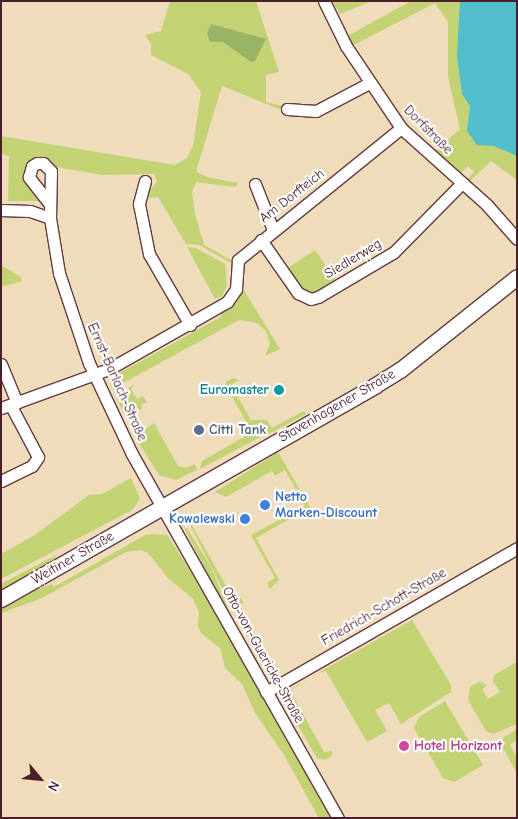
<!DOCTYPE html>
<meta charset="utf-8">
<style>
body{margin:0}
#map{position:relative;width:518px;height:819px;overflow:hidden;background:#efdcba;font-family:"Comic Neue",sans-serif}
div>[style]{position:absolute}
.green>*{inset:0;background:#c3d273}
.forest>*{inset:0;background:#9ab465}
.water>*{inset:0;background:#52bdcd}
.stream>*{height:2.5px;margin:-1.25px;padding:0 1.25px;transform-origin:1.25px;border-radius:1.25px;background:#52bdcd}
.roads{filter:drop-shadow(1px 0 #633b40) drop-shadow(-1px 0 #633b40) drop-shadow(0 1px #633b40) drop-shadow(0 -1px #633b40)}
.minor>*{height:11px;margin:-5.5px;padding:0 5.5px;transform-origin:5.5px;border-radius:5.5px;background:#fff}
.major>*{height:15px;margin:-7.5px;padding:0 7.5px;transform-origin:7.5px;border-radius:7.5px;background:#fff}
.dots>*{width:14px;height:14px;translate:-50% -50%;box-sizing:border-box;border:2px solid #fff;border-radius:50%}
span{translate:-50% -50%;white-space:nowrap;text-align:center;line-height:1.15;-webkit-text-stroke:4.5px #fff;paint-order:stroke}
.street-label{font-size:14px;color:#4a1f2b}
.culture-label{font-size:14px;color:#0d838f;font-weight:700}
.right{translate:-100% -50%;text-align:right}
.service-label{font-size:14px;color:#4e5e75;font-weight:700}
.left{translate:0 -50%;text-align:left}
.shop-label{font-size:14px;color:#366cbe;font-weight:700}
.hotel-label{font-size:14px;color:#b23c85;font-weight:700}
.frame{position:absolute;inset:0;border:2px solid #4a1f2b;pointer-events:none}
.north{position:absolute;left:15px;top:754px;width:50px;height:50px;-webkit-text-stroke:4px #fff;paint-order:stroke;rotate:118deg;font-size:14px;font-weight:700;line-height:20px;text-align:center;color:#4a1f2b}
.north::after{content:'';display:block;margin:auto;width:18px;height:22px;background:#4a1f2b;clip-path:polygon(50% 0,100% 100%,50% 72%,0 100%)}
</style>
<div id="map">
<div class="green">
<i style="clip-path:polygon(170px 1px,256px 1px,279px 72px,266px 75px,266px 102px,286px 107px,286px 112px,222px 86px,197px 168px,197px 172px,207px 177px,238px 183px,235px 187px,196px 182px,192px 192px,195px 214px,204px 245px,233px 261px,231px 263px,199px 245px,186px 244px,158px 197px,145px 198px,157px 181px,154px 174px,104px 175px,56px 167px,46px 158px,36px 157px,26px 162px,24px 174px,42px 201px,8px 201px,9px 156px,1px 154px,1px 136px,175px 165px,187px 158px,193px 146px,201px 92px,188px 74px,151px 55px,151px 44px,145px 35px,161px 31px)"></i>
<i style="clip-path:polygon(327px 1px,372px 1px,340px 14px,333px 3px,328px 5px)"></i>
<i style="clip-path:polygon(411px 1px,517px 1px,517px 180px,491px 161px,467px 184px,465px 182px,474px 172px,468px 166px,458px 176px,433px 153px,460px 129px,448px 77px,448px 22px,435px 3px,350px 47px,344px 38px)"></i>
<i style="clip-path:polygon(187px 247px,196px 248px,225px 264px,227px 286px,222px 296px,215px 299px)"></i>
<i style="clip-path:polygon(315px 250px,337px 282px,315px 295px,304px 293px,288px 268px)"></i>
<i style="clip-path:polygon(1px 265px,21px 277px,22px 281px,1px 287px)"></i>
<i style="clip-path:polygon(240px 284px,280px 349px,265px 356px,270px 344px,266px 331px,257px 323px,239px 320px,112px 389px,110px 383px,114px 376px,221px 317px,222px 310px)"></i>
<i style="clip-path:polygon(233px 378px,239px 380px,231px 385px,251px 420px,267px 420px,272px 428px,304px 411px,306px 414px,267px 435px,248px 425px,226px 386px,226px 382px)"></i>
<i style="clip-path:polygon(134px 384px,131px 389px,137px 399px,143px 396px,147px 402px,141px 405px,142px 409px,124px 414px,116px 397px)"></i>
<i style="clip-path:polygon(154px 423px,178px 466px,186px 468px,195px 464px,197px 470px,176px 480px,159px 475px,135px 437px)"></i>
<i style="clip-path:polygon(249px 428px,260px 437px,200px 469px,202px 461px,244px 437px)"></i>
<i style="clip-path:polygon(278px 452px,310px 507px,256px 538px,279px 580px,270px 589px,267px 583px,275px 578px,251px 535px,305px 506px,285px 470px,275px 476px,272px 471px,226px 497px,215px 492px)"></i>
<i style="clip-path:polygon(131px 478px,140px 499px,132px 510px,1px 579px,1px 554px,35px 535px,89px 495px,102px 494px)"></i>
<i style="clip-path:polygon(187px 514px,195px 516px,190px 522px,234px 600px,240px 597px,244px 603px,232px 608px,189px 523px)"></i>
<i style="clip-path:polygon(184px 527px,187px 528px,211px 567px,228px 609px,224px 608px)"></i>
<i style="clip-path:polygon(153px 534px,167px 535px,198px 583px,332px 818px,319px 818px,284px 755px,255px 713px,242px 684px,225px 668px,220px 648px,201px 633px,198px 626px,199px 612px,193px 599px,168px 578px,148px 553px,141px 550px,126px 552px,42px 598px,1px 613px,1px 605px,16px 597px,52px 584px,54px 587px,145px 535px)"></i>
<i style="clip-path:polygon(58px 554px,43px 569px,1px 593px,1px 584px)"></i>
<i style="clip-path:polygon(412px 620px,451px 685px,451px 692px,401px 724px,389px 703px,375px 710px,387px 731px,367px 742px,326px 671px,318px 673px)"></i>
<i style="clip-path:polygon(517px 662px,517px 724px,493px 734px,486px 731px,468px 700px,470px 687px,479px 682px,487px 685px,491px 682px,482px 689px,488px 699px,500px 692px,493px 681px,494px 675px)"></i>
<i style="clip-path:polygon(311px 678px,290px 691px,324px 752px,332px 751px,332px 756px,325px 760px,317px 758px,285px 703px,290px 690px)"></i>
<i style="clip-path:polygon(445px 701px,483px 765px,454px 782px,443px 778px,414px 728px,419px 717px)"></i>
<i style="clip-path:polygon(517px 729px,517px 740px,510px 745px,517px 757px,517px 773px,504px 750px,498px 753px,498px 750px,504px 737px)"></i>
</div>
<div class="forest">
<i style="clip-path:polygon(211px 24px,266px 39px,255px 61px,251px 62px,223px 42px,210px 42px,207px 33px)"></i>
</div>
<div class="water">
<i style="clip-path:polygon(460px 1px,517px 1px,517px 156px,494px 146px,477px 145px,467px 131px,470px 106px,462px 94px,457px 56px)"></i>
</div>
<div class="stream">
<i style="left:346px;top:1px;width:10px"></i>
</div>
<div class="roads">
<div class="minor">
<i style="left:324px;top:1px;width:50px;rotate:63.9deg"></i>
<i style="left:346px;top:46px;width:99px;rotate:56.1deg"></i>
<i style="left:401px;top:128px;width:115px;rotate:41.8deg"></i>
<i style="left:487px;top:205px;width:45px;rotate:48.6deg"></i>
<i style="left:287px;top:109px;width:29px;rotate:4deg"></i>
<i style="left:316px;top:111px;width:60px;rotate:-27.8deg"></i>
<i style="left:145px;top:181px;width:24px;rotate:105deg"></i>
<i style="left:139px;top:204px;width:51px;rotate:78.7deg"></i>
<i style="left:149px;top:254px;width:82px;rotate:60deg"></i>
<i style="left:255px;top:184px;width:49px;rotate:68.6deg"></i>
<i style="left:49px;top:203px;width:33px;rotate:-128deg"></i>
<i style="left:29px;top:177px;width:11px;rotate:-75deg"></i>
<i style="left:32px;top:166px;width:6px;rotate:-31deg"></i>
<i style="left:37px;top:163px;width:6px"></i>
<i style="left:43px;top:163px;width:11px;rotate:45deg"></i>
<i style="left:51px;top:171px;width:47px;rotate:91.2deg"></i>
<i style="left:50px;top:218px;width:56px;rotate:80.7deg"></i>
<i style="left:59px;top:273px;width:95px;rotate:71.6deg"></i>
<i style="left:89px;top:363px;width:101px;rotate:64.7deg"></i>
<i style="left:132px;top:454px;width:418px;rotate:60.5deg"></i>
<i style="left:1px;top:210px;width:29px;rotate:2deg"></i>
<i style="left:30px;top:211px;width:21px;rotate:19deg"></i>
<i style="left:261px;top:240px;width:65px;rotate:55.1deg"></i>
<i style="left:298px;top:293px;width:14px;rotate:25deg"></i>
<i style="left:311px;top:299px;width:7px;rotate:-16deg"></i>
<i style="left:318px;top:297px;width:88px;rotate:-30.6deg"></i>
<i style="left:394px;top:252px;width:97px;rotate:-45.4deg"></i>
<i style="left:1px;top:364px;width:42px;rotate:67.7deg"></i>
<i style="left:1px;top:408px;width:115px;rotate:-19.9deg"></i>
<i style="left:109px;top:369px;width:136px;rotate:-29.6deg"></i>
<i style="left:227px;top:302px;width:16px;rotate:-55deg"></i>
<i style="left:236px;top:289px;width:29px;rotate:-86deg"></i>
<i style="left:238px;top:260px;width:210px;rotate:-39deg"></i>
<i style="left:1px;top:481px;width:34px;rotate:-26deg"></i>
<i style="left:32px;top:466px;width:11px;rotate:-56deg"></i>
<i style="left:38px;top:457px;width:58px;rotate:-117.9deg"></i>
<i style="left:266px;top:692px;width:289px;rotate:-29.8deg"></i>
</div>
<div class="major">
<i style="left:1px;top:599px;width:430px;rotate:-29.7deg"></i>
<i style="left:374px;top:386px;width:31px;rotate:-32deg"></i>
<i style="left:400px;top:370px;width:149px;rotate:-38.5deg"></i>
</div>
</div>
<div class="dots">
<i style="left:279px;top:390px;background:#0f9aa8"></i>
<i style="left:199px;top:430px;background:#5c6f8a"></i>
<i style="left:265px;top:505px;background:#3f7fe0"></i>
<i style="left:245px;top:519px;background:#3f7fe0"></i>
<i style="left:404px;top:746px;background:#d1479c"></i>
</div>
<div class="street-label">
<span style="left:428px;top:130px;rotate:45deg">Dorfstraße</span>
<span style="left:292px;top:196px;rotate:-38deg">Am Dorfteich</span>
<span style="left:353px;top:259px;rotate:-31deg">Siedlerweg</span>
<span style="left:117px;top:382px;rotate:66deg">Ernst-Barlach-Straße</span>
<span style="left:337px;top:406px;rotate:-30deg">Stavenhagener Straße</span>
<span style="left:73px;top:558px;rotate:-30deg">Weitiner Straße</span>
<span style="left:384px;top:607px;rotate:-30deg">Friedrich-Schott-Straße</span>
<span style="left:263px;top:655px;rotate:61deg">Otto-von-Guericke-Straße</span>
</div>
<div class="culture-label">
<span class="right" style="left:269px;top:390px">Euromaster</span>
</div>
<div class="service-label">
<span class="left" style="left:209px;top:430px">Citti Tank</span>
</div>
<div class="shop-label">
<span class="left" style="left:275px;top:505px">Netto<br>Marken-Discount</span>
<span class="right" style="left:235px;top:519px">Kowalewski</span>
</div>
<div class="hotel-label">
<span class="left" style="left:414px;top:746px">Hotel Horizont</span>
</div>
<div class="frame"></div>
<div class="north">N</div>
</div>
